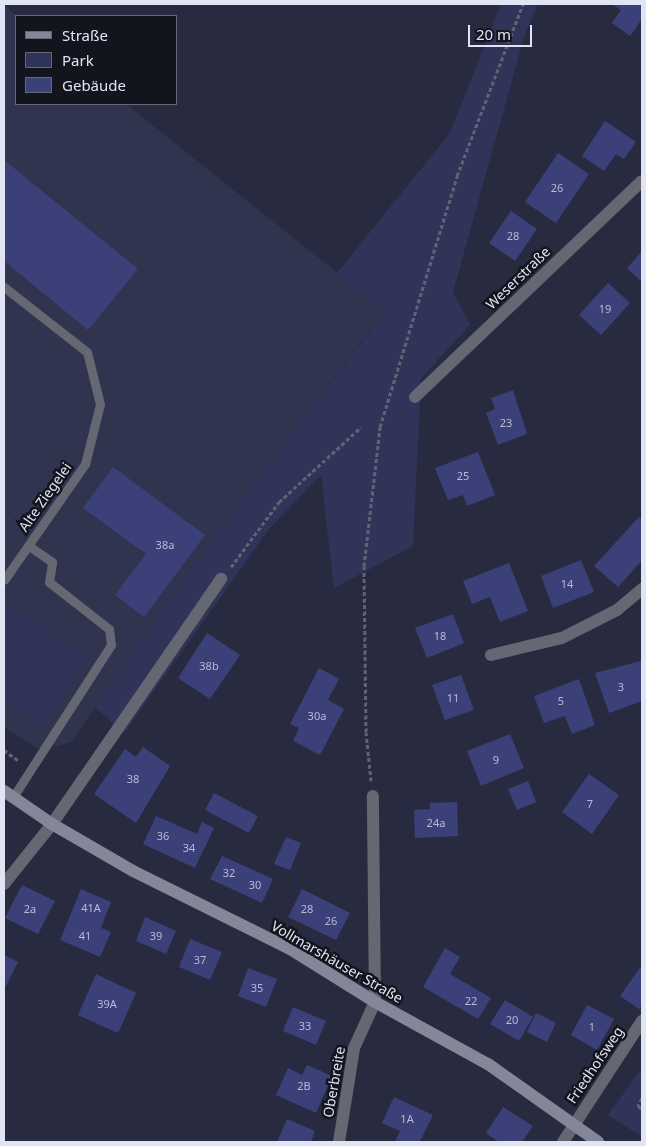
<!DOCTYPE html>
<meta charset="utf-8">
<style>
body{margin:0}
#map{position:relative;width:646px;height:1146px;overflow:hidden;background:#282b40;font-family:"Noto Sans",sans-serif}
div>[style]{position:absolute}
.built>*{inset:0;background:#30344f}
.green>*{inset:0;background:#303459}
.building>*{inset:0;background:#3b4078}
.path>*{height:3px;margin-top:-1.5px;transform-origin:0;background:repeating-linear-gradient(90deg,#606376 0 4px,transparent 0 6.5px)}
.service>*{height:9px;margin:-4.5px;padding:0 4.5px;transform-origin:4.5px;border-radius:4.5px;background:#656772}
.minor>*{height:12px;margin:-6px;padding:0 6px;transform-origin:6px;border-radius:6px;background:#656772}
.secondary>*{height:12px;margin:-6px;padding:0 6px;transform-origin:6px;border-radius:6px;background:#848798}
span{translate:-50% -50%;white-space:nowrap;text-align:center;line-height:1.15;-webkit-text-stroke:5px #13151e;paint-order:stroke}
.number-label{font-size:11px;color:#b8bbd4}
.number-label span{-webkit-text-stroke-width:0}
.street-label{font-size:14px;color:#e1e4f2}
.frame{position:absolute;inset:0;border:5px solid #e1e4f2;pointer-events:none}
.legend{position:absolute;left:15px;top:15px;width:162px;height:90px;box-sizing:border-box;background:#13151e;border:1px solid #656873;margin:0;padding:6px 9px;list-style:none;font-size:15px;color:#e1e4f2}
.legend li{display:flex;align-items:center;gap:10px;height:25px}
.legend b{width:25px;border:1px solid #656873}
.scale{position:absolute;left:468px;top:25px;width:64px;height:22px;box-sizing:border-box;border:2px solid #e1e4f2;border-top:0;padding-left:6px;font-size:15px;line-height:18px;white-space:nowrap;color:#e1e4f2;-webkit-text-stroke:4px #13151e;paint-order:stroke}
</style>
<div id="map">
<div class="built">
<i style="clip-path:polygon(4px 5px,17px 16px,16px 104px,126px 104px,385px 311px,244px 496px,71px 742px,40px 750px,4px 727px)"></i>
</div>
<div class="green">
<i style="clip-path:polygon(501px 4px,538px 4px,524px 37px,453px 292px,470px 325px,421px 378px,413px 546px,334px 588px,321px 475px,269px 529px,124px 733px,95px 707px,244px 496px,385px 312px,337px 273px,450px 133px)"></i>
<i style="clip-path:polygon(7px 604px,88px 659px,42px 726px,4px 701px,4px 609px)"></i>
<i style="clip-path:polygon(642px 1068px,642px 1137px,608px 1115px)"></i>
</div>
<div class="building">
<i style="clip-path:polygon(612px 4px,642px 4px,642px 19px,630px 36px,612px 23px,621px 10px)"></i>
<i style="clip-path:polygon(605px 121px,636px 142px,624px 159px,616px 154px,604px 171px,582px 156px)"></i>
<i style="clip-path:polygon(558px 153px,589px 174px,556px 223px,525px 202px)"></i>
<i style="clip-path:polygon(4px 160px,138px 269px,88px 330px,4px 261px)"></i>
<i style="clip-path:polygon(511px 211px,537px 229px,515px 261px,489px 243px)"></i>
<i style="clip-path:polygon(642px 251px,642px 282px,627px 268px)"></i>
<i style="clip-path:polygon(608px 283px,630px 303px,601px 335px,579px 315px)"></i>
<i style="clip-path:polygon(513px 390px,527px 434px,498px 445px,486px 413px,495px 409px,491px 398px)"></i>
<i style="clip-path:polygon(478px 452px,495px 495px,467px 506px,463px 495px,448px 500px,435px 468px)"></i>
<i style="clip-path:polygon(113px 467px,205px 535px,144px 617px,115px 595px,146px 554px,83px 508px)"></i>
<i style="clip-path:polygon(639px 517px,642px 520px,642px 560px,618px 587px,594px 566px)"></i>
<i style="clip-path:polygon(581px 560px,594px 592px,553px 608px,541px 576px)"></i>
<i style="clip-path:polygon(509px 563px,528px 611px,500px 622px,490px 597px,472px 604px,463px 581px)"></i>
<i style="clip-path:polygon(453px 614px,464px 643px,427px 658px,415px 628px)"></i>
<i style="clip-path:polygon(207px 633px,240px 655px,210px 699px,178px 678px)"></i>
<i style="clip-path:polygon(641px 661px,642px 701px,609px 713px,595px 673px)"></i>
<i style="clip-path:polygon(319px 668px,339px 679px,328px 700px,344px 709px,320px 755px,293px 741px,299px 728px,290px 724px)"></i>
<i style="clip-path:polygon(461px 675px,474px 710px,445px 720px,432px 685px)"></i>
<i style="clip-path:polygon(579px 679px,595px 725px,572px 734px,565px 716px,544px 723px,534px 696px)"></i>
<i style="clip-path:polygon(510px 734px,524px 768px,481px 786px,467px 751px)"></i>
<i style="clip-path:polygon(143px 747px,170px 766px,136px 823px,94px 794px,125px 749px,136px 757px)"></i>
<i style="clip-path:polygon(589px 774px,619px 795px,592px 834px,562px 812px)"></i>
<i style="clip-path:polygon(528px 781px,536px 802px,517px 810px,508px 789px)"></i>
<i style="clip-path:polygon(214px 793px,258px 816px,249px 833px,205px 810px)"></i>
<i style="clip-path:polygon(457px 802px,458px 836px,415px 838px,414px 810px,430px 809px,430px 803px)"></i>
<i style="clip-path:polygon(156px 816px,197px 834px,202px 822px,214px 828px,195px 868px,143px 844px)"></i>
<i style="clip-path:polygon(286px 837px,301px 843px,290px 870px,274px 864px)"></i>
<i style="clip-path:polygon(222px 856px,273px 879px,262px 903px,210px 879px)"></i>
<i style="clip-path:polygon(22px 885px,55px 901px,38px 934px,5px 918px)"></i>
<i style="clip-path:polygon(81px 889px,111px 902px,101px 928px,111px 932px,100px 957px,60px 940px)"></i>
<i style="clip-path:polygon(302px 889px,350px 913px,336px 940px,288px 917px)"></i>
<i style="clip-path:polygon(145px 917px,176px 931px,166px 954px,136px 941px)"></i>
<i style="clip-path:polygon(190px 939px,222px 952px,210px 980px,179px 967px)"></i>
<i style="clip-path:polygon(445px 948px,460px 957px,450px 974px,491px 998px,478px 1019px,423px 987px)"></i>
<i style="clip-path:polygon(4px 955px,18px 962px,6px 986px,4px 985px)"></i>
<i style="clip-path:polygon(642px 965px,642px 1005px,639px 1009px,620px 996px)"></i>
<i style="clip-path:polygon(248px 968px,277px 979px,266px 1007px,238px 996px)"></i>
<i style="clip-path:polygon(96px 974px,136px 993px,118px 1033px,78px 1015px)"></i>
<i style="clip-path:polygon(505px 1000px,533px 1017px,519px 1041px,490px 1024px)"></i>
<i style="clip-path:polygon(587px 1005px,614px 1019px,597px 1050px,571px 1035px)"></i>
<i style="clip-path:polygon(293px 1007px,326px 1021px,316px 1045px,283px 1031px)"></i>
<i style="clip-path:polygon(536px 1013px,556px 1023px,547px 1042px,527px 1032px)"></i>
<i style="clip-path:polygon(307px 1065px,332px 1076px,316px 1113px,276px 1095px,288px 1068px,302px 1075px)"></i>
<i style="clip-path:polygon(394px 1097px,433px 1115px,420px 1141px,395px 1142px,400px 1131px,382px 1123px)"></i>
<i style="clip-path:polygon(503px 1107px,533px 1126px,522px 1142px,499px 1142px,486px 1133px)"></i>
<i style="clip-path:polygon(287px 1119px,315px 1131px,311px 1142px,277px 1142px)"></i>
</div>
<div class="path">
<i style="left:231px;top:567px;width:81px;rotate:-53.6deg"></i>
<i style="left:279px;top:502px;width:111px;rotate:-42.4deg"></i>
<i style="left:4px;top:750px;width:19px;rotate:36deg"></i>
<i style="left:371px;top:781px;width:49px;rotate:-95.8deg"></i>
<i style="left:366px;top:732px;width:166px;rotate:-90.7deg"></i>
<i style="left:364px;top:566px;width:140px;rotate:-83.4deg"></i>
<i style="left:380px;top:427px;width:263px;rotate:-72.9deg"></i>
<i style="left:457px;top:176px;width:184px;rotate:-69deg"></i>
<i style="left:642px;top:1098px;width:9px;rotate:117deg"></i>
<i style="left:638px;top:1106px;width:5px;rotate:37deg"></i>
</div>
<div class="service">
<i style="left:4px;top:287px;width:105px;rotate:38.1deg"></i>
<i style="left:87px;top:352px;width:54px;rotate:76deg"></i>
<i style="left:100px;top:404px;width:62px;rotate:104deg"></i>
<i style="left:85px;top:464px;width:141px;rotate:124.9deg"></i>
<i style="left:13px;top:797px;width:181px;rotate:-57.2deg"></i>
<i style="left:111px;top:645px;width:16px;rotate:-97deg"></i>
<i style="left:109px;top:629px;width:76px;rotate:-141.9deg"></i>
<i style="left:49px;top:582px;width:20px;rotate:-81deg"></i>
<i style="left:52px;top:562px;width:29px;rotate:-145deg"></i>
</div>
<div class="minor">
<i style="left:415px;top:397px;width:313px;rotate:-43.6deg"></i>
<i style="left:491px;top:655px;width:73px;rotate:-13.5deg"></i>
<i style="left:562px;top:638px;width:62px;rotate:-27deg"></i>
<i style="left:617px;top:610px;width:33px;rotate:-40deg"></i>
<i style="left:4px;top:884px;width:77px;rotate:-51.3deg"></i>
<i style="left:52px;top:824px;width:298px;rotate:-55.4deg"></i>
<i style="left:339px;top:1142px;width:95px;rotate:-80.9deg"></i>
<i style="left:354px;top:1048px;width:51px;rotate:-65.5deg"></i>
<i style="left:375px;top:1002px;width:206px;rotate:-90.6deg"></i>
<i style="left:563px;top:1142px;width:145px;rotate:-56.9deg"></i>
</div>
<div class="secondary">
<i style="left:4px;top:791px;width:58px;rotate:34.5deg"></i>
<i style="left:52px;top:824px;width:94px;rotate:30.1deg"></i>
<i style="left:133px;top:871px;width:175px;rotate:26.4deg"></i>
<i style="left:290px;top:949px;width:100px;rotate:31.9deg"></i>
<i style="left:375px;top:1002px;width:129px;rotate:28.8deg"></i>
<i style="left:488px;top:1064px;width:135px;rotate:35.3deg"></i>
</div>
<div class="number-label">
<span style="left:557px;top:188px">26</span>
<span style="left:513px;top:236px">28</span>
<span style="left:605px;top:309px">19</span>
<span style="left:506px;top:423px">23</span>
<span style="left:463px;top:476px">25</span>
<span style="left:165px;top:545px">38a</span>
<span style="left:567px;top:584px">14</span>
<span style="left:440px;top:636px">18</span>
<span style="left:209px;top:666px">38b</span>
<span style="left:621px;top:687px">3</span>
<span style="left:453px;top:698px">11</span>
<span style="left:561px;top:701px">5</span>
<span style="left:317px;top:716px">30a</span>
<span style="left:496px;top:760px">9</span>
<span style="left:133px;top:779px">38</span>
<span style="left:590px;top:804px">7</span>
<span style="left:436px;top:823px">24a</span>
<span style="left:163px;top:836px">36</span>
<span style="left:189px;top:848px">34</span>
<span style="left:229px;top:873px">32</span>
<span style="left:255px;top:885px">30</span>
<span style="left:91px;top:908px">41A</span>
<span style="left:30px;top:909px">2a</span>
<span style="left:307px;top:909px">28</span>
<span style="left:331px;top:921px">26</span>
<span style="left:85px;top:936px">41</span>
<span style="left:156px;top:936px">39</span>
<span style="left:200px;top:960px">37</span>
<span style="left:257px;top:988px">35</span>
<span style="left:471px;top:1001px">22</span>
<span style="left:107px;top:1004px">39A</span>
<span style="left:512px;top:1020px">20</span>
<span style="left:305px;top:1026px">33</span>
<span style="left:592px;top:1027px">1</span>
<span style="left:304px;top:1086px">2B</span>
<span style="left:407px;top:1119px">1A</span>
</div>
<div class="street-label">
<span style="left:518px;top:278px;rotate:-44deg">Weserstraße</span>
<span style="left:45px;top:497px;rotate:-55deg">Alte Ziegelei</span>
<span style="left:337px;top:962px;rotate:30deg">Vollmarshäuser Straße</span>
<span style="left:595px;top:1065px;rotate:-56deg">Friedhofsweg</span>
<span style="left:334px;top:1082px;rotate:-80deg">Oberbreite</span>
</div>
<div class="frame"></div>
<ul class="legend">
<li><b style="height:6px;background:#848798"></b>Straße</li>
<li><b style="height:14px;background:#303459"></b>Park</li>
<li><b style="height:14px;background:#3b4078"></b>Gebäude</li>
</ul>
<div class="scale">20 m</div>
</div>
